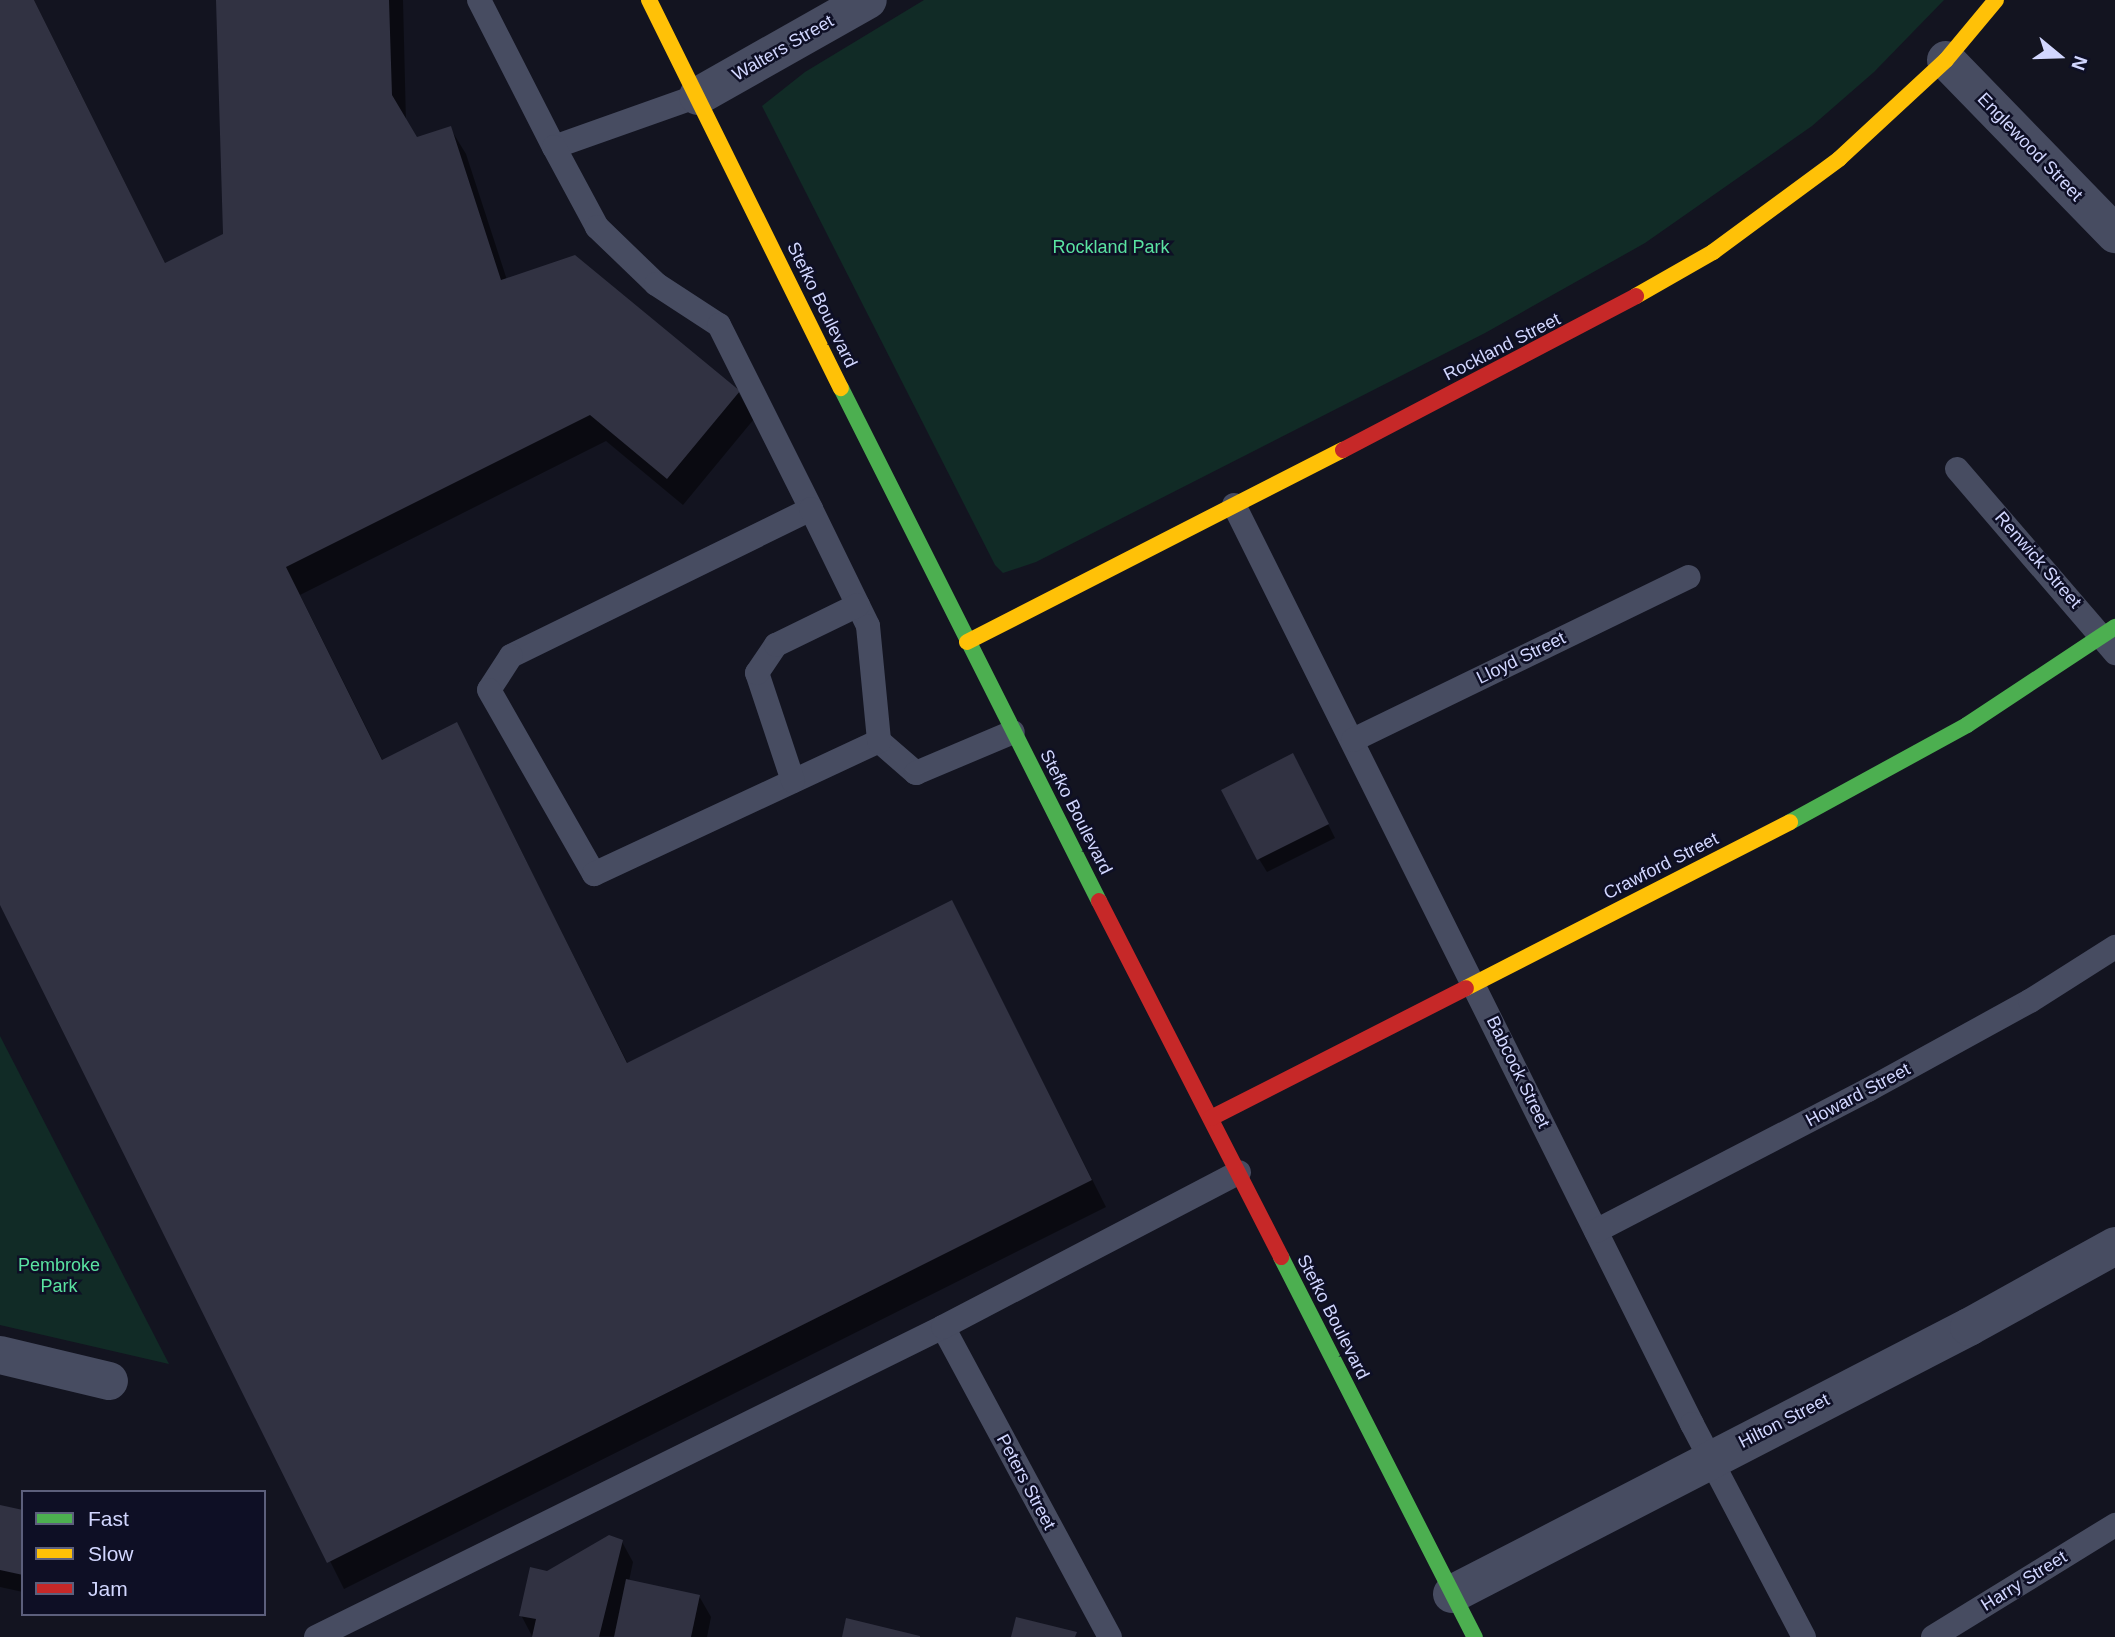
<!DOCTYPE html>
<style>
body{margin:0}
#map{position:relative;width:2115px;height:1637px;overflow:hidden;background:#131420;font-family:Helvetica,sans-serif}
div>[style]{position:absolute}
.green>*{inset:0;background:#112b26}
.shadow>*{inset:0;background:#0007}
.building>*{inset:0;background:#313242}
.lane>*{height:24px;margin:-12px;padding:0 12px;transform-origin:12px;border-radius:12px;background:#474c61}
.street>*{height:38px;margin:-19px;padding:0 19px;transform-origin:19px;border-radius:19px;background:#474c61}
.fast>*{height:16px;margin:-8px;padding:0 8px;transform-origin:8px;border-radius:8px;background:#4caf50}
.slow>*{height:16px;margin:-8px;padding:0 8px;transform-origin:8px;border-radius:8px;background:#ffc107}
.jam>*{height:16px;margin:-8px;padding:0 8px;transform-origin:8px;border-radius:8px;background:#c62828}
span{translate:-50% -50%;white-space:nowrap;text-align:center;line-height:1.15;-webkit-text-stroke:5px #0e0f25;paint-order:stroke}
.street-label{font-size:18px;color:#d2d7ff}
.park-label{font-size:18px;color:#5ae3a1}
.legend{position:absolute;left:21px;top:1490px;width:245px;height:126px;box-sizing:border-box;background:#0e0f25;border:2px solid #5c5f7c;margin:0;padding:9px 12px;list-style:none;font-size:21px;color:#d2d7ff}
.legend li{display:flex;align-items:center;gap:14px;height:35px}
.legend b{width:35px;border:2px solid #5c5f7c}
.north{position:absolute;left:2024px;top:21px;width:70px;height:70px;-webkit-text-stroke:5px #0e0f25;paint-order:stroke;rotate:109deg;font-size:19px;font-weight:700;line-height:28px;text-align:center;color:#d2d7ff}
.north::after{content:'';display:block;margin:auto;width:24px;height:32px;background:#d2d7ff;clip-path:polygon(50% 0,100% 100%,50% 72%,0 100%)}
</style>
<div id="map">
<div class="green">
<i style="clip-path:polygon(924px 0,1944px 0,1874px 72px,1812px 126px,1645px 243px,1485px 333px,1036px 562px,1003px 573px,995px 565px,762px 106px,805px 72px)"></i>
<i style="clip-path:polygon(0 1036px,169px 1364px,0 1325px)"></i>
</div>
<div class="shadow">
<i style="clip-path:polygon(0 0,34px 0,166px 265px,225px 235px,218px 0,403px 0,406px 123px,416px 139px,450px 128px,466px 154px,507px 280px,738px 392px,754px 419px,683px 505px,606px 441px,300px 595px,383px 761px,457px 724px,628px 1064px,952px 902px,1106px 1207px,344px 1589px,0 901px)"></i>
<i style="clip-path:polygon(1300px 768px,1335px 838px,1267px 872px,1259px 859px)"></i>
<i style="clip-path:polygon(0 1506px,23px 1512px,23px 1592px,0 1587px)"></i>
<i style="clip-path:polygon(622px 1542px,633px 1562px,629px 1581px,699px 1596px,711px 1617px,707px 1637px,532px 1636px,521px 1615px,547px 1572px)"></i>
</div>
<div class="building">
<i style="clip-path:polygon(0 0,34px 0,165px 263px,223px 234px,216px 0,389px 0,392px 95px,417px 137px,451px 126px,501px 280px,575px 255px,740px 391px,667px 479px,590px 415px,286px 567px,382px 760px,457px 722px,627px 1063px,952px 900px,1092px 1180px,327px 1563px,0 905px)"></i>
<i style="clip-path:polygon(1293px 753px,1329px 824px,1257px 860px,1221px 790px)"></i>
<i style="clip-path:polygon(0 1505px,23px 1510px,23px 1575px,0 1570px)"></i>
<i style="clip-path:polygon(609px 1535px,623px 1540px,599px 1637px,532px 1637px,536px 1619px,519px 1616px,530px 1567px,547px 1571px)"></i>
<i style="clip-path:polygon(626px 1579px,700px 1595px,691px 1637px,614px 1637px)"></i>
<i style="clip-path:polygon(1016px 1617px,1077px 1632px,1075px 1637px,1011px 1637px)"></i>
<i style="clip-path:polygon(846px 1618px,920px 1636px,920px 1637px,842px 1637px)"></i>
</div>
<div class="lane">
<i style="left:479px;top:0;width:165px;rotate:63deg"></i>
<i style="left:554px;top:147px;width:153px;rotate:-19.5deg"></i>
<i style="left:554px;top:147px;width:91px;rotate:61.7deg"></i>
<i style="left:597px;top:227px;width:82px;rotate:44deg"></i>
<i style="left:656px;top:284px;width:75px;rotate:33.1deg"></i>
<i style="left:719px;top:325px;width:206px;rotate:63.4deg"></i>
<i style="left:811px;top:509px;width:334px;rotate:153.9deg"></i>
<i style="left:511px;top:656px;width:40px;rotate:122.9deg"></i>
<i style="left:489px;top:690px;width:212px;rotate:60.3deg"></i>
<i style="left:594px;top:874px;width:315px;rotate:-25deg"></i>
<i style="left:879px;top:741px;width:49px;rotate:40.9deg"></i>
<i style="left:916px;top:773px;width:105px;rotate:-22.9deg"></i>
<i style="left:1957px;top:469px;width:243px;rotate:49.3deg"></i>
<i style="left:1234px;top:505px;width:1027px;rotate:63.51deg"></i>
<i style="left:1692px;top:1424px;width:241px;rotate:62.3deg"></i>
<i style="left:811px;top:509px;width:130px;rotate:64deg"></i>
<i style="left:868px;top:626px;width:116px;rotate:84.5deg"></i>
<i style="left:1353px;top:740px;width:373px;rotate:-25.9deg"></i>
<i style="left:793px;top:781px;width:114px;rotate:-108.4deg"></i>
<i style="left:757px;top:673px;width:34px;rotate:-56deg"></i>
<i style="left:776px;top:645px;width:91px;rotate:-26deg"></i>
<i style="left:1596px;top:1231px;width:306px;rotate:-27.4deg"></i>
<i style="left:1868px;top:1090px;width:185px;rotate:-28.8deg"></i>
<i style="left:2030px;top:1001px;width:101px;rotate:-32.4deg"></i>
<i style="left:943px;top:1327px;width:352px;rotate:61.7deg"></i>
<i style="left:316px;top:1637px;width:699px;rotate:-26.31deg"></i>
<i style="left:943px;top:1327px;width:334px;rotate:-27.6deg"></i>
<i style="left:1933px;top:1637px;width:214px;rotate:-31.6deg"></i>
</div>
<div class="street">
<i style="left:1946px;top:60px;width:243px;rotate:45.8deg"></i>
<i style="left:698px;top:96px;width:195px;rotate:-29.5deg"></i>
<i style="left:0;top:1355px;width:112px;rotate:13.4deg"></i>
<i style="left:1452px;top:1594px;width:582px;rotate:-27.31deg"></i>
<i style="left:1969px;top:1327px;width:167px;rotate:-29deg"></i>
</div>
<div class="fast">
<i style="left:841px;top:388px;width:574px;rotate:63.3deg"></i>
<i style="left:1790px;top:822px;width:202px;rotate:-28.7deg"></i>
<i style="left:1967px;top:725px;width:178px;rotate:-33.5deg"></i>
<i style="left:1281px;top:1257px;width:427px;rotate:63deg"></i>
</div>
<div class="slow">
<i style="left:649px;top:0;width:433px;rotate:63.7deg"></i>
<i style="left:1636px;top:296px;width:89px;rotate:-29.7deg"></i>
<i style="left:1713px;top:252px;width:157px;rotate:-36.4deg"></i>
<i style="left:1839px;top:159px;width:146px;rotate:-42.8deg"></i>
<i style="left:1946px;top:60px;width:78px;rotate:-50.2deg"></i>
<i style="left:967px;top:642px;width:422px;rotate:-27.1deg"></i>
<i style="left:1466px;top:988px;width:364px;rotate:-27.1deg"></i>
</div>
<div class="jam">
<i style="left:1343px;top:450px;width:331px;rotate:-27.7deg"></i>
<i style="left:1099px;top:901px;width:400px;rotate:62.9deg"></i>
<i style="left:1211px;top:1118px;width:286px;rotate:-27deg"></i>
</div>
<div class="street-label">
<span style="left:783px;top:48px;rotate:-30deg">Walters Street</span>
<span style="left:2030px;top:147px;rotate:46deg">Englewood Street</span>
<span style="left:822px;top:305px;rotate:64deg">Stefko Boulevard</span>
<span style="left:1502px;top:347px;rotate:-27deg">Rockland Street</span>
<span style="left:2038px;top:560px;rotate:49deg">Renwick Street</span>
<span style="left:1521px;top:658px;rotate:-26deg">Lloyd Street</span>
<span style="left:1076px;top:812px;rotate:63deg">Stefko Boulevard</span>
<span style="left:1661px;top:866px;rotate:-27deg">Crawford Street</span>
<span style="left:1518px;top:1072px;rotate:64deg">Babcock Street</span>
<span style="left:1858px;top:1095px;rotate:-28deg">Howard Street</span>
<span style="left:1333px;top:1317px;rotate:63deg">Stefko Boulevard</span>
<span style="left:1784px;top:1421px;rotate:-27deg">Hilton Street</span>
<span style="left:1026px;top:1482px;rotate:62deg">Peters Street</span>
<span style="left:2024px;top:1581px;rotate:-32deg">Harry Street</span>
</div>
<div class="park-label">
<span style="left:1111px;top:247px">Rockland Park</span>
<span style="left:59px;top:1276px">Pembroke<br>Park</span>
</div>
<ul class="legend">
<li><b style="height:9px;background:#4caf50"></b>Fast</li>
<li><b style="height:9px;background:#ffc107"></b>Slow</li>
<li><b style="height:9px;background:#c62828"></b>Jam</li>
</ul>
<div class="north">N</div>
</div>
